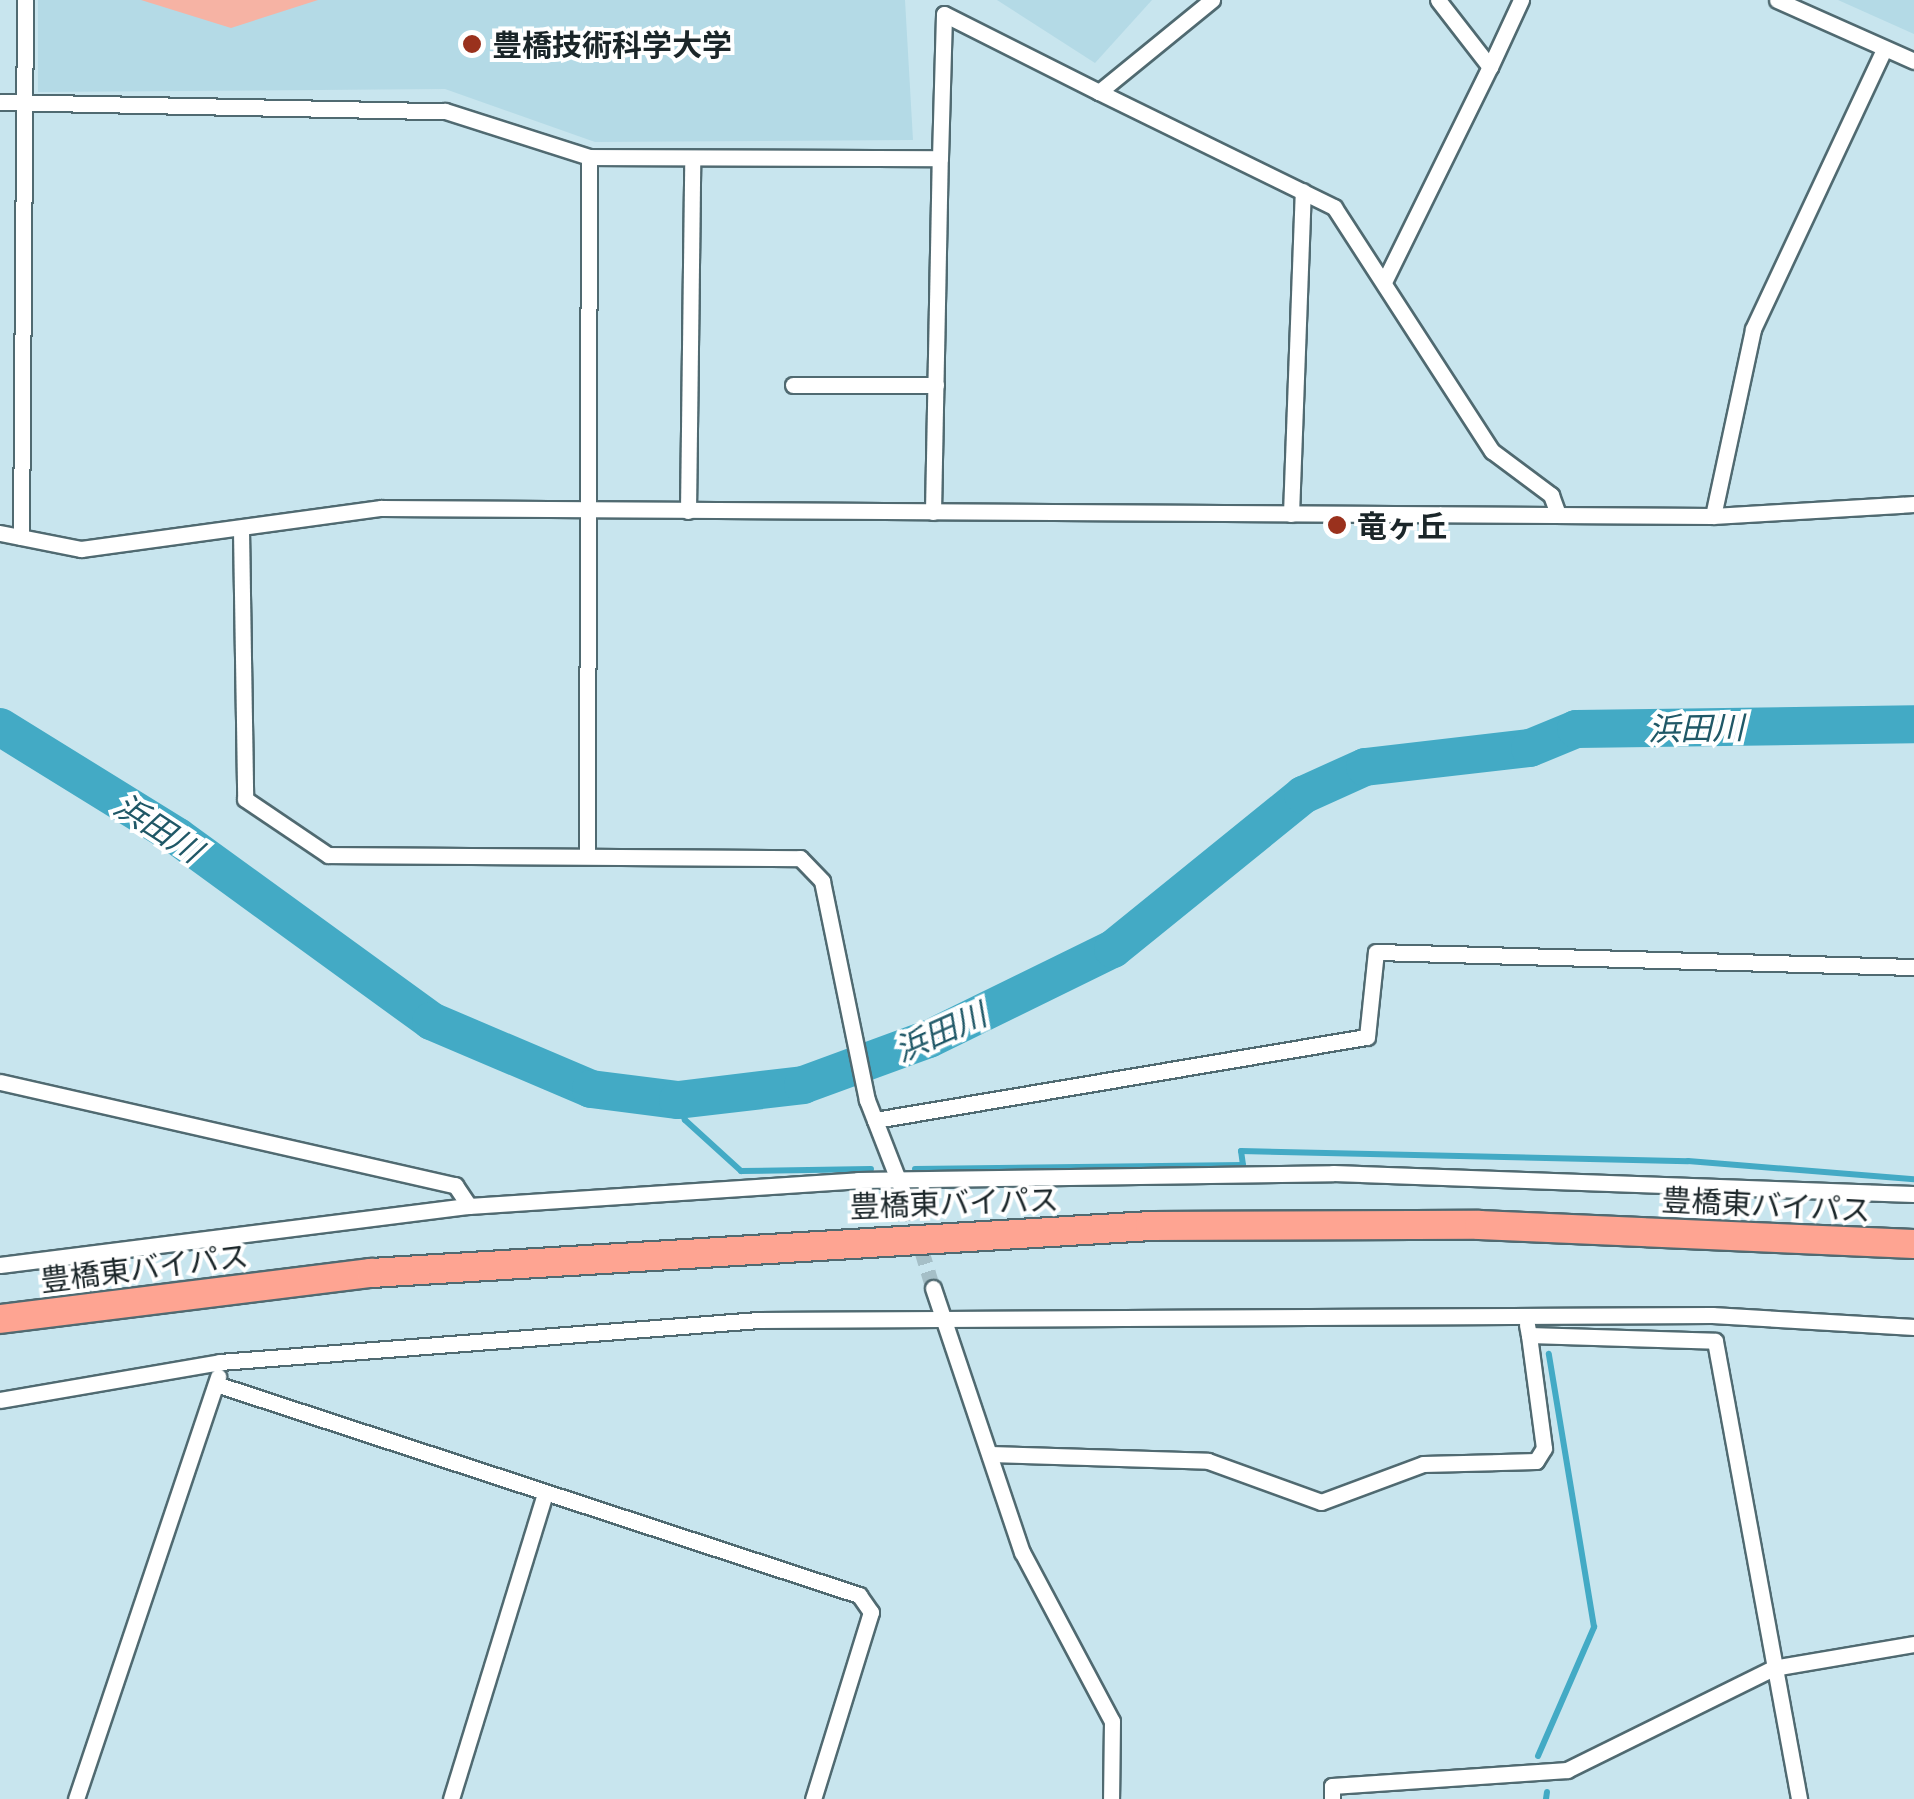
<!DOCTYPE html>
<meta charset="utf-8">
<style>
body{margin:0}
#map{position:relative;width:1914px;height:1799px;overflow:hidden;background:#c8e5ee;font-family:Barlow,"Noto Sans JP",sans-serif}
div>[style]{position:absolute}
.built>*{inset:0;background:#b4dae6}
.green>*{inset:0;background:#f6b3a4}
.stream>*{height:6px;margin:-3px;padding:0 3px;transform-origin:3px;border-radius:3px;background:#43aac5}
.river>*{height:38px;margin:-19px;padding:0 19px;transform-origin:19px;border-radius:19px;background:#43aac5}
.minor-tunnel>*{height:15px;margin-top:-7.5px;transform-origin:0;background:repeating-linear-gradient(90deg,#a5bfc7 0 15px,transparent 0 23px)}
.roads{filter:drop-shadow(2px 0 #506a71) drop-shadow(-2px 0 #506a71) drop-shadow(0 2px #506a71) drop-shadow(0 -2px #506a71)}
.minor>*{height:15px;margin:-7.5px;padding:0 7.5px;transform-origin:7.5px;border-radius:7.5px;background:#fff}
.trunk>*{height:28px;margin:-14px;padding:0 14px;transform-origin:14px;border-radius:14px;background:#fea492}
.dots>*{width:28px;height:28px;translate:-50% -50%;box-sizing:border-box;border:5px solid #fff;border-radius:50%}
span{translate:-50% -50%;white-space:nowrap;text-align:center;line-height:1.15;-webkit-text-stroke:8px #fff;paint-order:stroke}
.poi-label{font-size:30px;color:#1b2629;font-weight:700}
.left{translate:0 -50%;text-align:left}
.street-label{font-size:30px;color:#1b2629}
.water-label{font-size:32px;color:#205867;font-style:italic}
</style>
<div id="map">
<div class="built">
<i style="clip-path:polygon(38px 0,905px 0,913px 140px,595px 142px,445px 89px,38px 92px)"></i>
<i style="clip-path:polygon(997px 0,1152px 0,1095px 63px)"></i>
<i style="clip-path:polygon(1838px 0,1914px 0,1914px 34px)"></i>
</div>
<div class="green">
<i style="clip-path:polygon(141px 0,318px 0,231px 28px)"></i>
</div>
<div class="stream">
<i style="left:678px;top:1100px;width:21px;rotate:71deg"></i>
<i style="left:685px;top:1120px;width:76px;rotate:42.3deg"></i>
<i style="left:741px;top:1171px;width:130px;rotate:-0.9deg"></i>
<i style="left:915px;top:1169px;width:328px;rotate:-0.7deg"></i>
<i style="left:1243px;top:1165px;width:14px;rotate:-98deg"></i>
<i style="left:1241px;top:1151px;width:447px;rotate:1.3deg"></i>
<i style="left:1688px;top:1161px;width:227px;rotate:4.6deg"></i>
<i style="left:1538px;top:1756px;width:141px;rotate:-66.5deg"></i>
<i style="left:1594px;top:1627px;width:277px;rotate:-99.4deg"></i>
<i style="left:1546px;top:1799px;width:7px;rotate:-82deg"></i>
</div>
<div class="river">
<i style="left:0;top:727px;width:209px;rotate:31.7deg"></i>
<i style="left:178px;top:837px;width:313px;rotate:36deg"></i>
<i style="left:431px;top:1021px;width:174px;rotate:23deg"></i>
<i style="left:591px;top:1089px;width:88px;rotate:7.2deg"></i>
<i style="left:678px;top:1100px;width:126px;rotate:-6.8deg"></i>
<i style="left:803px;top:1085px;width:134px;rotate:-20.1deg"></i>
<i style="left:929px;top:1039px;width:205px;rotate:-26.1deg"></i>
<i style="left:1113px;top:949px;width:245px;rotate:-39deg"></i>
<i style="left:1303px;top:795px;width:68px;rotate:-24.3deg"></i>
<i style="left:1365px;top:767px;width:166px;rotate:-6.6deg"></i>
<i style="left:1530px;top:748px;width:50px;rotate:-22.4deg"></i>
<i style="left:1576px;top:729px;width:338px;rotate:-0.8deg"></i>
</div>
<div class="minor-tunnel">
<i style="left:908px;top:1205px;width:87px;rotate:73.2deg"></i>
</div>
<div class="roads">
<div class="minor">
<i style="left:1438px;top:0;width:85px;rotate:52.2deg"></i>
<i style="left:1490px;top:67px;width:74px;rotate:-65.2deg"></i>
<i style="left:1777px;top:0;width:150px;rotate:24deg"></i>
<i style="left:1099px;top:92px;width:262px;rotate:26.1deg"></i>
<i style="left:1334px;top:207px;width:291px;rotate:57.1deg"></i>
<i style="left:1492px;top:451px;width:74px;rotate:36.7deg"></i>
<i style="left:1551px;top:495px;width:20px;rotate:70deg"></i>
<i style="left:0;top:102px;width:445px;rotate:1.2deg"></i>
<i style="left:445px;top:111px;width:151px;rotate:17.7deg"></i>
<i style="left:589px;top:157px;width:351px;rotate:0.2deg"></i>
<i style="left:940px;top:158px;width:144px;rotate:-88.4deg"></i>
<i style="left:944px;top:14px;width:174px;rotate:26.7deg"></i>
<i style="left:1099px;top:92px;width:146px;rotate:-39.2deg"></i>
<i style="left:1384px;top:282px;width:240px;rotate:-63.8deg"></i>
<i style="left:793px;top:385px;width:143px"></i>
<i style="left:688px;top:511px;width:352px;rotate:-89.3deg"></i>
<i style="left:933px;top:512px;width:354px;rotate:-88.9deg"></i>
<i style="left:1291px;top:514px;width:323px;rotate:-87.9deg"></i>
<i style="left:1713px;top:516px;width:191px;rotate:-77.9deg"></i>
<i style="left:1753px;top:329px;width:306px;rotate:-64.9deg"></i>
<i style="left:241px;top:530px;width:269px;rotate:89.1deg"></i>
<i style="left:245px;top:799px;width:100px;rotate:34deg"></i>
<i style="left:328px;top:855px;width:472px;rotate:0.4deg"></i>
<i style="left:800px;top:858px;width:32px;rotate:46deg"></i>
<i style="left:822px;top:881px;width:224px;rotate:78.4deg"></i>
<i style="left:867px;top:1100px;width:113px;rotate:68.7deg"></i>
<i style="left:0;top:533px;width:83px;rotate:11.2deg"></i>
<i style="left:81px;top:549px;width:303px;rotate:-7.8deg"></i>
<i style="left:381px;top:508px;width:1332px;rotate:0.34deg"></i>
<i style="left:1713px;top:516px;width:201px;rotate:-3.4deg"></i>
<i style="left:21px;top:537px;width:537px;rotate:-89.57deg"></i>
<i style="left:587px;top:855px;width:698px;rotate:-89.84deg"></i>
<i style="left:0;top:1082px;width:467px;rotate:12.8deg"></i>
<i style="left:455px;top:1185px;width:25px;rotate:56deg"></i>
<i style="left:875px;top:1120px;width:499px;rotate:-9.6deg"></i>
<i style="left:1367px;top:1037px;width:85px;rotate:-84deg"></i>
<i style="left:1376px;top:952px;width:538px;rotate:1.6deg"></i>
<i style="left:0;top:1265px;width:473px;rotate:-7.2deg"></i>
<i style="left:469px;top:1206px;width:390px;rotate:-3.8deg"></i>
<i style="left:858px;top:1180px;width:475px;rotate:-0.8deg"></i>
<i style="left:1333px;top:1173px;width:581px;rotate:2.07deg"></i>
<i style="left:933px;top:1288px;width:279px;rotate:71.4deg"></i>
<i style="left:1022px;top:1552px;width:191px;rotate:62deg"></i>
<i style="left:1112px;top:1721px;width:78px;rotate:90.7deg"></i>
<i style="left:1527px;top:1325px;width:10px;rotate:79deg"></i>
<i style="left:1529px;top:1335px;width:186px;rotate:1.8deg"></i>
<i style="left:1715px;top:1341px;width:466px;rotate:79.6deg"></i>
<i style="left:216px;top:1384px;width:677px;rotate:18.17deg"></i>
<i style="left:859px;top:1595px;width:21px;rotate:55deg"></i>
<i style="left:871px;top:1612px;width:196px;rotate:107.2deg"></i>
<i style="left:0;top:1400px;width:223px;rotate:-9.8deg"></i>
<i style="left:220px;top:1362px;width:540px;rotate:-4.46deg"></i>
<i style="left:758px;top:1320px;width:954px;rotate:-0.3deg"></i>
<i style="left:1712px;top:1315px;width:202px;rotate:3.4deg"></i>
<i style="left:990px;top:1454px;width:218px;rotate:1.8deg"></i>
<i style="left:1208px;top:1461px;width:120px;rotate:19.9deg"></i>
<i style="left:1321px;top:1502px;width:109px;rotate:-20.4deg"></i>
<i style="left:1423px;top:1464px;width:113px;rotate:-1.5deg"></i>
<i style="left:1536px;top:1461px;width:15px;rotate:-58deg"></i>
<i style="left:1544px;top:1448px;width:114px;rotate:-97.6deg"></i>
<i style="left:76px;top:1799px;width:446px;rotate:-71.4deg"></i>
<i style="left:451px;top:1799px;width:320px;rotate:-72.9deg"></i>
<i style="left:1332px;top:1799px;width:13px;rotate:-90deg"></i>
<i style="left:1332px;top:1786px;width:236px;rotate:-3.9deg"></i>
<i style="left:1567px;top:1770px;width:230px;rotate:-26.3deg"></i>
<i style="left:1773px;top:1668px;width:143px;rotate:-9.7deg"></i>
</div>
<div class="trunk">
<i style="left:0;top:1319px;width:374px;rotate:-7.1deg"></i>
<i style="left:371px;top:1273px;width:780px;rotate:-3.45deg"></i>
<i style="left:1150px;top:1226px;width:329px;rotate:-0.2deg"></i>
<i style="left:1479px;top:1225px;width:435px;rotate:2.5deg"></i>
</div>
</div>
<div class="dots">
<i style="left:472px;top:44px;background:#9a311d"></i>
<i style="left:1337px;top:525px;background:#9a311d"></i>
</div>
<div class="poi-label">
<span class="left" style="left:492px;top:44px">豊橋技術科学大学</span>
<span class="left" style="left:1357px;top:525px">竜ヶ丘</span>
</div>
<div class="street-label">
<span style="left:954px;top:1202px;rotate:-2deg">豊橋東バイパス</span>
<span style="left:1766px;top:1204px;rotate:3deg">豊橋東バイパス</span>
<span style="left:144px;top:1267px;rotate:-7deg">豊橋東バイパス</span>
</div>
<div class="water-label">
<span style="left:1696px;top:727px;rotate:-1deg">浜田川</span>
<span style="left:159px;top:827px;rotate:33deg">浜田川</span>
<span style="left:940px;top:1031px;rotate:-24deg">浜田川</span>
</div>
</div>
